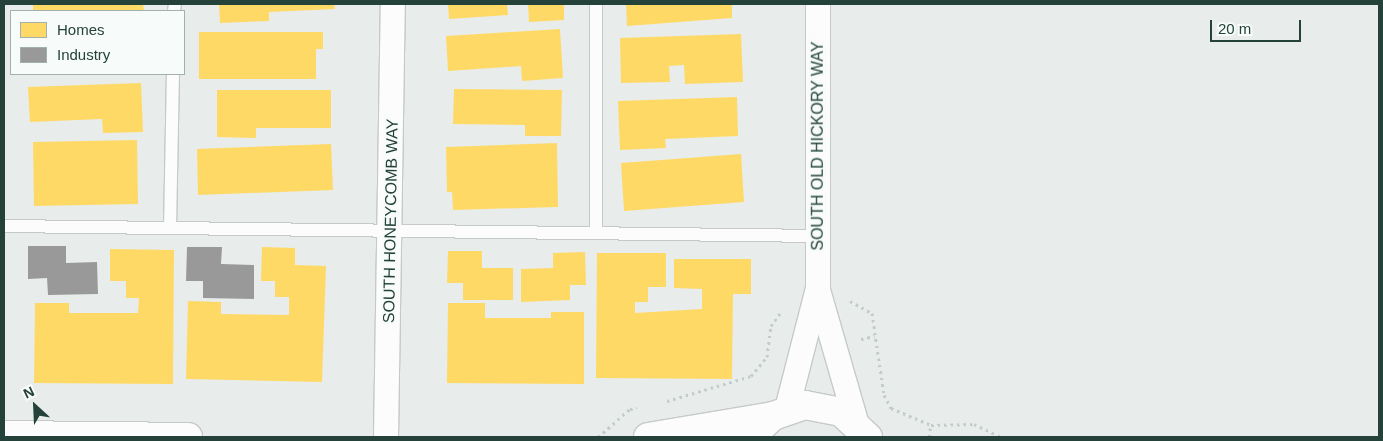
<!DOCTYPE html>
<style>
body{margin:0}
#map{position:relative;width:1383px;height:441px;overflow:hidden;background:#e8edeb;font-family:Arial,sans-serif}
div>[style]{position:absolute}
.homes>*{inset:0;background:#ffd966}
.industry>*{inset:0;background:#999}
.path>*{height:3px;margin-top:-1.5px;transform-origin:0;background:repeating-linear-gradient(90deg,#c3ccca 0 2.5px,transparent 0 6.5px)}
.roads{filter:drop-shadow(1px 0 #c5cac8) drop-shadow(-1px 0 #c5cac8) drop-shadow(0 1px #c5cac8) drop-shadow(0 -1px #c5cac8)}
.service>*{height:12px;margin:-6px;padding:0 6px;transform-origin:6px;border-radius:6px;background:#fcfcfc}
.minor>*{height:24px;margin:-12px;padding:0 12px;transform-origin:12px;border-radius:12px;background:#fcfcfc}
.tertiary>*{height:28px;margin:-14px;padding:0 14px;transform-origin:14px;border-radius:14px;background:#fcfcfc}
span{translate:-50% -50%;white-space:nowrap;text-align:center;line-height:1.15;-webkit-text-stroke:5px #f7fbf9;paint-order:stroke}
.street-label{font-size:16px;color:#24423a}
.frame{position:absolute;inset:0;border:5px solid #24423a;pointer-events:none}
.legend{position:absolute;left:10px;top:10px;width:175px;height:65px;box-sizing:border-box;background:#f7fbf9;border:1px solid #a3b1ad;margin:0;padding:6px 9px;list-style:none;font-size:15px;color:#24423a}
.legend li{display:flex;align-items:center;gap:10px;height:25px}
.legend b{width:25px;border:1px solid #a3b1ad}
.north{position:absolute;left:10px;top:381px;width:50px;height:50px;-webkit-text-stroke:4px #f7fbf9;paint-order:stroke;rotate:335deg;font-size:14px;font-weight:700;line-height:20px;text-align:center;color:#24423a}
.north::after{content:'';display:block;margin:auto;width:18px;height:22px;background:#24423a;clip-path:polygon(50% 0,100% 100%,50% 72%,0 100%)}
.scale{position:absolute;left:1210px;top:20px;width:91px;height:22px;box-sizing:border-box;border:2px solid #24423a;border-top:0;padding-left:6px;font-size:15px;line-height:18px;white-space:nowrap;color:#24423a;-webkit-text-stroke:4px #f7fbf9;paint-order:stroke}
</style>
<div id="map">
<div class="homes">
<i style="clip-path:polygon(33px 4px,143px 4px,144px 11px,33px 11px)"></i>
<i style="clip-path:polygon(219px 4px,334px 4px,335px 9px,269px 12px,269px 21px,220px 23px)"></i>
<i style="clip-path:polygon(448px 4px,507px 4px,508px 15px,449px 19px)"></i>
<i style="clip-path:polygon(528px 4px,564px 4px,564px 20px,529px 22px)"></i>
<i style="clip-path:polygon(626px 4px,732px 4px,732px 18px,627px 26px)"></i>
<i style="clip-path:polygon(560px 29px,563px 78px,522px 81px,521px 66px,448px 71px,446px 36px)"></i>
<i style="clip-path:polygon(199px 32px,323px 32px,323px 49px,316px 49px,316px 79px,199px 79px)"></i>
<i style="clip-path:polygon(741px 34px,743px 82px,685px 84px,684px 65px,669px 66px,670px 82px,621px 83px,620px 38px)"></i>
<i style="clip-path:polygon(141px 83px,143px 132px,103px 133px,102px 119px,30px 122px,28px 87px)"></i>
<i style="clip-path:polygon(454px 89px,562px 90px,561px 136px,525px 136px,525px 125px,453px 124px)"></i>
<i style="clip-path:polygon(217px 90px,331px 90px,331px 128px,256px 128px,256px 138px,217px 137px)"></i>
<i style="clip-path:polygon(737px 97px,738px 136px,665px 139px,666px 148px,620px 150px,618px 101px)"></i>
<i style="clip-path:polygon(137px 140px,138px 204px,34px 206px,33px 142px)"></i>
<i style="clip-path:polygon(557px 143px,558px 207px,453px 210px,452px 192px,447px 192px,446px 147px)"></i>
<i style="clip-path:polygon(331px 144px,333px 190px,198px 195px,197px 149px)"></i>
<i style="clip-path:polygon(741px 154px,744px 202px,624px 211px,621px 163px)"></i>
<i style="clip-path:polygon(262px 247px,295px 248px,295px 265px,326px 266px,322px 382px,186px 379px,188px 301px,221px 302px,221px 314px,289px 315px,289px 297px,275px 297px,275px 281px,261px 281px)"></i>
<i style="clip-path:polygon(110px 249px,174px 250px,173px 384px,34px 383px,35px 303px,69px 303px,69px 313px,138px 313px,139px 298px,126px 298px,126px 281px,110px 281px)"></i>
<i style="clip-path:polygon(448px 251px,482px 251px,482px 268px,513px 268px,513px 300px,463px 300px,463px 283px,447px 283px)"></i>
<i style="clip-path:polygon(585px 252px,586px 285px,570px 285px,570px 300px,521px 302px,521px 269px,553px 268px,553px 253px)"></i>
<i style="clip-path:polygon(597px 253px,666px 253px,666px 287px,648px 287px,648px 302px,635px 302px,635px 313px,702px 309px,702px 289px,674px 288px,674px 259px,751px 259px,751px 294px,733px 294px,732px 379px,596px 378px)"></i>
<i style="clip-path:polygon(448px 303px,485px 303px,485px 318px,551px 318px,551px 312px,584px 312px,584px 384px,447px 383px)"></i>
</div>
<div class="industry">
<i style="clip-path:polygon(28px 246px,66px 246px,66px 263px,97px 262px,98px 294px,48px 295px,47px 278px,28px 279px)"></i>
<i style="clip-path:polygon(187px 247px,222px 247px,221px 264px,254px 265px,254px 299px,203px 298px,203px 281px,186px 281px)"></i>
</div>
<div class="path">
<i style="left:850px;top:301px;width:25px;rotate:29deg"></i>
<i style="left:872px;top:313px;width:83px;rotate:81.7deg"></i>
<i style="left:884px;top:395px;width:15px;rotate:62deg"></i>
<i style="left:891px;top:408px;width:43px;rotate:23deg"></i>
<i style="left:931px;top:425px;width:43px;rotate:-1.3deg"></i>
<i style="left:974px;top:424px;width:30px;rotate:26deg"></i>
<i style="left:861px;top:339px;width:14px;rotate:-12deg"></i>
<i style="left:667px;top:401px;width:88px;rotate:-16.6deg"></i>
<i style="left:751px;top:376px;width:25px;rotate:-50deg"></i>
<i style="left:767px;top:357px;width:31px;rotate:-83deg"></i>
<i style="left:771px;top:326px;width:19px;rotate:-55deg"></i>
<i style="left:598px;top:437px;width:43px;rotate:-41.2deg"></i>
<i style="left:630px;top:409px;width:7px;rotate:-8deg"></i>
<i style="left:929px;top:437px;width:12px;rotate:-81deg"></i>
</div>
<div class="roads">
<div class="service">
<i style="left:174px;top:11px;width:7px;rotate:-82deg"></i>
<i style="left:4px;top:226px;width:814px;rotate:0.7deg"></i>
<i style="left:170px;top:228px;width:154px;rotate:-88.9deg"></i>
<i style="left:596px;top:233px;width:229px;rotate:-90deg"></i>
</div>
<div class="minor">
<i style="left:818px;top:290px;width:137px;rotate:73.9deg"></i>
<i style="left:787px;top:409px;width:125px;rotate:-75.6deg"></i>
<i style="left:818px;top:288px;width:284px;rotate:-90deg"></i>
<i style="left:386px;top:437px;width:433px;rotate:-89.1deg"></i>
</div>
<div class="tertiary">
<i style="left:4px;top:435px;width:184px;rotate:0.6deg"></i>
<i style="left:648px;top:437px;width:127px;rotate:-9.5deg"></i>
<i style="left:751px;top:437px;width:30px;rotate:-44deg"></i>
<i style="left:773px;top:416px;width:34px;rotate:-19deg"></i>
<i style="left:805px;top:405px;width:37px;rotate:11deg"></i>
<i style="left:841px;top:412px;width:37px;rotate:43deg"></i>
</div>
</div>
<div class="street-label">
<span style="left:818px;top:146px;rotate:-90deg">SOUTH OLD HICKORY WAY</span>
<span style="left:391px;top:221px;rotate:-89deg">SOUTH HONEYCOMB WAY</span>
</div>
<div class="frame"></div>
<ul class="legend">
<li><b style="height:14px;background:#ffd966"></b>Homes</li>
<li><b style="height:14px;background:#999"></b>Industry</li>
</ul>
<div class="north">N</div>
<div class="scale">20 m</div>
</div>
